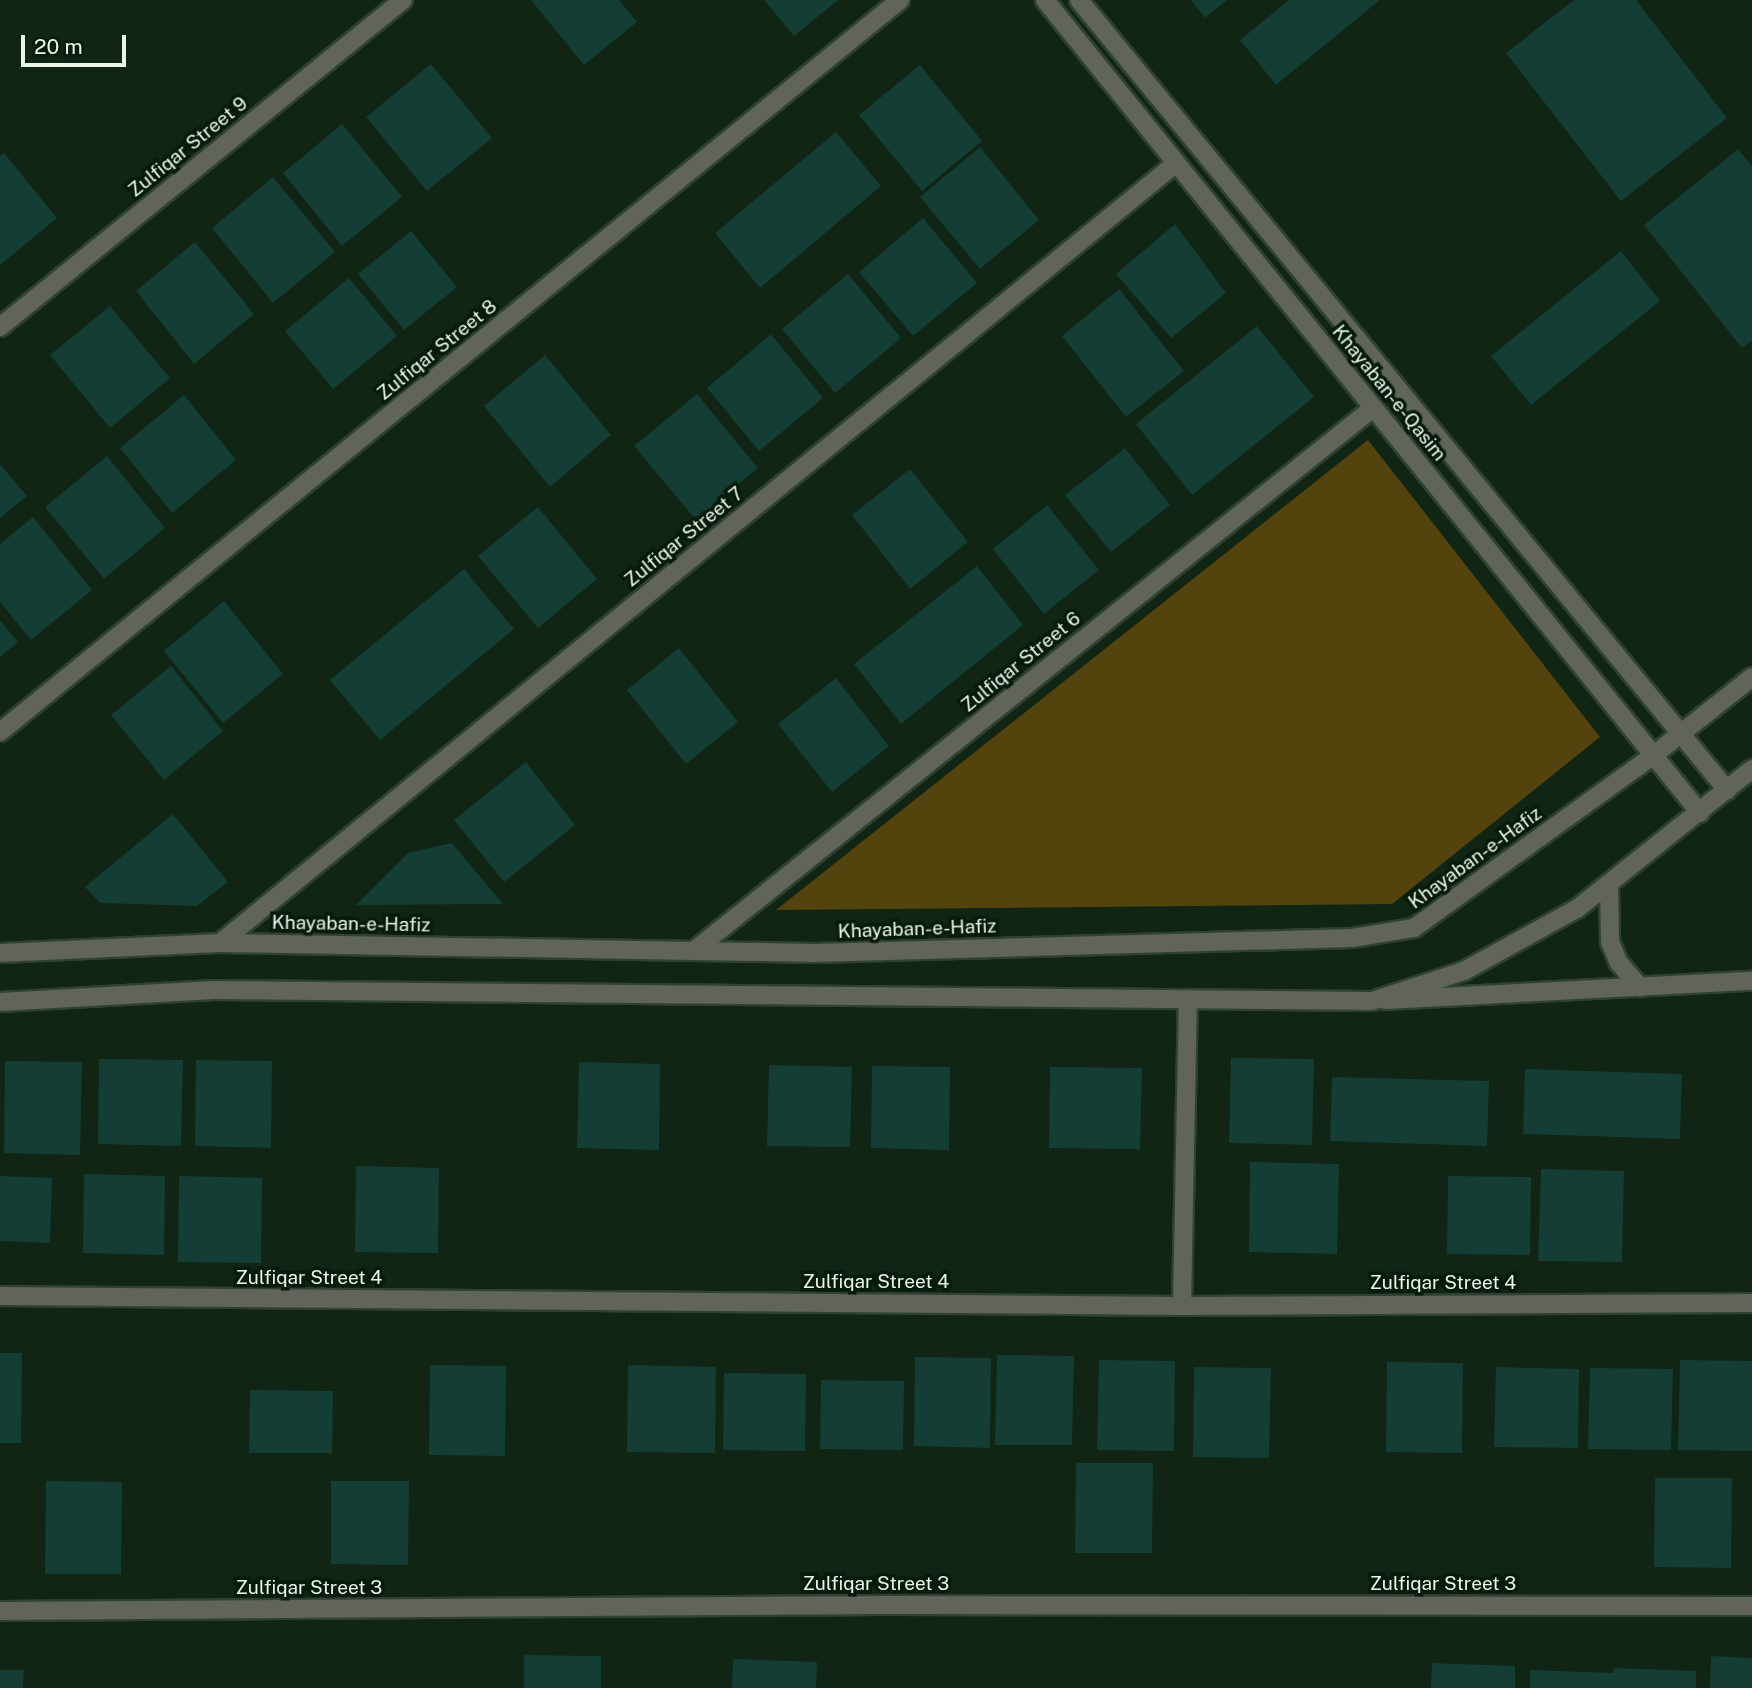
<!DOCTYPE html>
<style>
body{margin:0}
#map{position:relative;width:1752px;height:1688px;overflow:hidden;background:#102514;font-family:"Public Sans",sans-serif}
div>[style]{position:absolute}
.green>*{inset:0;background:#55430d}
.building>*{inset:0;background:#133d35}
.roads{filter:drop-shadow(2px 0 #2e4232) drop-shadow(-2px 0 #2e4232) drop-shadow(0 2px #2e4232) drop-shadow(0 -2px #2e4232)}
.minor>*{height:18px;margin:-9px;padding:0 9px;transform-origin:9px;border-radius:9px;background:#616458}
.tertiary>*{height:18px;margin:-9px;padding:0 9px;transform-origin:9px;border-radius:9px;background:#616458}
span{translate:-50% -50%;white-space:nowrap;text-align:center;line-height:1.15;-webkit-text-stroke:7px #071b0b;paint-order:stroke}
.street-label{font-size:19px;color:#e9f6ea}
.scale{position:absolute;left:21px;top:35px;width:105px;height:32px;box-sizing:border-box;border:4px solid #e9f6ea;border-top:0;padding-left:9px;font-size:21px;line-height:24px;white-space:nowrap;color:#e9f6ea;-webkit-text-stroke:5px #071b0b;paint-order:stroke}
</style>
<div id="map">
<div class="green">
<i style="clip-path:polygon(1368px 440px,1600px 737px,1392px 904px,776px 910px)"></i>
</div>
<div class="building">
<i style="clip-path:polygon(531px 0,619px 0,637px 22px,584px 65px)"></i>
<i style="clip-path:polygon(764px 0,838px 0,794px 36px)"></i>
<i style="clip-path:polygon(1191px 0,1227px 0,1205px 18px)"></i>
<i style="clip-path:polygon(1289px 0,1380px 0,1276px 85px,1240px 40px)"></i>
<i style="clip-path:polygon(1574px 0,1636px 0,1727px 118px,1621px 201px,1506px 53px)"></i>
<i style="clip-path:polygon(431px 64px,492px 138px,427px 191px,366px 117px)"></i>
<i style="clip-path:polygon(920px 65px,982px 141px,922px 191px,859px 115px)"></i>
<i style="clip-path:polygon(342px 124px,402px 197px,342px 246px,283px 173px)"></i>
<i style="clip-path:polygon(836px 132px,881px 186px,760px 288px,715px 233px)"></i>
<i style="clip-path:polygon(980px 147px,1039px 220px,980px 269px,920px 197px)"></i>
<i style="clip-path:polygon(1738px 149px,1752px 166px,1752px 341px,1742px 348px,1644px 225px)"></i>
<i style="clip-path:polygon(4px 153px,57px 218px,0 265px,0 156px)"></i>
<i style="clip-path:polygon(273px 177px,335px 252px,273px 303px,212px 228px)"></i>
<i style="clip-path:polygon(923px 218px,977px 283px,913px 336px,859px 272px)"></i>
<i style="clip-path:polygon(1175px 224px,1226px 293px,1171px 338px,1116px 274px)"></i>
<i style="clip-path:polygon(411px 231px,457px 287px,404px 330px,358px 274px)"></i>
<i style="clip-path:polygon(195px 242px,254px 314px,194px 364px,136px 291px)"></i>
<i style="clip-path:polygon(1621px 251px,1660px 301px,1531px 405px,1491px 356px)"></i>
<i style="clip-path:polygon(848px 274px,901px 338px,835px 393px,782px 329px)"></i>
<i style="clip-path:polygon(349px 278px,397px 336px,333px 389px,285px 331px)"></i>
<i style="clip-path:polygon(1119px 289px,1184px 371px,1126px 417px,1062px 336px)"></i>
<i style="clip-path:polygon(110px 306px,170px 378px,110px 428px,50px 355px)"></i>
<i style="clip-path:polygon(1257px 326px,1314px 397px,1192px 495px,1136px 424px)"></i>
<i style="clip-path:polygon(771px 334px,823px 398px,759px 451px,707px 388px)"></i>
<i style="clip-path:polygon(545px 355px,611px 435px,550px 487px,484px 406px)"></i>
<i style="clip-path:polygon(697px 394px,758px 468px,696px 520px,634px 446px)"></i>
<i style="clip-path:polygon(184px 395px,236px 460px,172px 513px,120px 448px)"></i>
<i style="clip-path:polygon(1125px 448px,1170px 505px,1111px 552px,1065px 495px)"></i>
<i style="clip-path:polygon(107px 456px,165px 528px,104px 579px,45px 507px)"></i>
<i style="clip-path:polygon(0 464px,27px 496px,0 518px)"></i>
<i style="clip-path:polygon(910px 469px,968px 542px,910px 589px,852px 515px)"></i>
<i style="clip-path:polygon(1047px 505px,1099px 570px,1044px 614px,993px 549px)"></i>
<i style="clip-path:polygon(538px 507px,597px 579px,538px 628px,478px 556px)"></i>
<i style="clip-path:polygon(33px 517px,92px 590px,31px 640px,0 602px,0 544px)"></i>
<i style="clip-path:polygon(977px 566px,1023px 625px,901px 724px,854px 664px)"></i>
<i style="clip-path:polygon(464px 569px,514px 629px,380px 740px,330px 680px)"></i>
<i style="clip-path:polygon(224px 601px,283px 674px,223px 723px,164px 651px)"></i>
<i style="clip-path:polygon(0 620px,18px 642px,0 657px)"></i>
<i style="clip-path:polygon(679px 648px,738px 722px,686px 764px,627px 690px)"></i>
<i style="clip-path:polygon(171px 666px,223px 731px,164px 780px,111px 715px)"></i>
<i style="clip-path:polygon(836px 678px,889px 746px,832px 792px,778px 724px)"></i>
<i style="clip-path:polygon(526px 762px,575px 825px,504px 882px,454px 820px)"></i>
<i style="clip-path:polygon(173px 814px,228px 882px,197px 906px,100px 903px,85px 887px)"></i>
<i style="clip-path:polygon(452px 843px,503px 904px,356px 905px,408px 853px)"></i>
<i style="clip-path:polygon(1231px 1058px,1314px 1059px,1312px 1145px,1229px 1143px)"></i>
<i style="clip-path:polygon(99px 1059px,183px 1060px,181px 1146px,98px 1144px)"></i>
<i style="clip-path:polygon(196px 1060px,272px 1061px,271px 1148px,195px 1146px)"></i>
<i style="clip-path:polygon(5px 1061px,82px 1062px,80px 1155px,4px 1153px)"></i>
<i style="clip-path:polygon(579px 1062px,660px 1064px,659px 1150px,577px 1148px)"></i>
<i style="clip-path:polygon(769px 1065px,852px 1067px,850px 1147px,767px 1146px)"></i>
<i style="clip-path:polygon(872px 1066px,950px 1067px,949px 1150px,871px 1148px)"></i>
<i style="clip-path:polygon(1050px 1067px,1142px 1068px,1140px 1149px,1049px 1148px)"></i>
<i style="clip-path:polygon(1525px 1069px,1682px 1074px,1680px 1139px,1523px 1134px)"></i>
<i style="clip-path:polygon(1332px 1077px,1489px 1081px,1487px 1146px,1330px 1141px)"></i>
<i style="clip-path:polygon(1250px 1162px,1339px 1164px,1337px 1254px,1249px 1252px)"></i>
<i style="clip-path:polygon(356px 1166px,439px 1168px,438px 1253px,355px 1252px)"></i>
<i style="clip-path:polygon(1541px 1169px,1624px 1171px,1622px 1262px,1538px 1261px)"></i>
<i style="clip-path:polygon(84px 1174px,165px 1176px,164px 1255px,83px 1253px)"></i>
<i style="clip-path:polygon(0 1176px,52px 1178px,50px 1243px,0 1241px)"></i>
<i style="clip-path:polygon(179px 1176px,262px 1178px,261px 1263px,178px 1262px)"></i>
<i style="clip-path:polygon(1448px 1176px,1531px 1177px,1530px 1255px,1447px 1254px)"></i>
<i style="clip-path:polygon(0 1353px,22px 1353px,21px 1443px,0 1443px)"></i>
<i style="clip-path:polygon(997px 1355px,1074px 1356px,1072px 1445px,995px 1445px)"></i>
<i style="clip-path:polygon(915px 1357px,991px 1358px,990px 1448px,914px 1446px)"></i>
<i style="clip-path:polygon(1099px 1360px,1175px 1361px,1174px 1451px,1097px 1450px)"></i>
<i style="clip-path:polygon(1680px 1360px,1752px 1361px,1752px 1451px,1678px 1450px)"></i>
<i style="clip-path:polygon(1387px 1362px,1463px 1363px,1462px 1453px,1386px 1452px)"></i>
<i style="clip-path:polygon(430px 1365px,506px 1366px,505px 1456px,429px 1455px)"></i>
<i style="clip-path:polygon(628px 1365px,716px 1367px,715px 1453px,627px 1452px)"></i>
<i style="clip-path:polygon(1194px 1367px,1271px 1368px,1269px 1458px,1193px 1457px)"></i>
<i style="clip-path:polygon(1496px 1367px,1579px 1369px,1578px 1448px,1494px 1447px)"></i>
<i style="clip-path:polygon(1590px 1368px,1673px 1369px,1671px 1450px,1588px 1449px)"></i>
<i style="clip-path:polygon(724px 1373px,806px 1374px,805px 1451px,723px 1450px)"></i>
<i style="clip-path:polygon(821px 1380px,904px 1381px,903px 1450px,820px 1449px)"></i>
<i style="clip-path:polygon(250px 1390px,333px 1391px,332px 1453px,249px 1453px)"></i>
<i style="clip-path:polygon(1076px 1463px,1153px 1463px,1152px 1553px,1075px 1553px)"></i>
<i style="clip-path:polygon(1655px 1478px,1732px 1478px,1731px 1568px,1654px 1567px)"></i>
<i style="clip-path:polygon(46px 1481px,122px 1482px,121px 1574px,45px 1574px)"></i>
<i style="clip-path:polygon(331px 1481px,409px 1481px,408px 1565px,331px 1564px)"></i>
<i style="clip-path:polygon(524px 1655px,601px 1656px,601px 1688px,524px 1688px)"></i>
<i style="clip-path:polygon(1711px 1656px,1752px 1658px,1752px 1688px,1710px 1688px)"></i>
<i style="clip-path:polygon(733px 1659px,817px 1662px,816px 1688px,732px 1688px)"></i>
<i style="clip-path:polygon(1432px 1663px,1515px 1666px,1515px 1688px,1431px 1688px)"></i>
<i style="clip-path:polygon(1614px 1668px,1696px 1671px,1696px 1688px,1530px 1688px,1530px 1670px,1613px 1673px)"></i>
<i style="clip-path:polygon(0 1670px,24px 1670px,23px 1688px,0 1688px)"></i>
</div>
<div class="roads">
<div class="minor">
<i style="left:0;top:327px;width:519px;rotate:-39.06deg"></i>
<i style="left:0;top:732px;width:1160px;rotate:-39.12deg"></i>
<i style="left:220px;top:943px;width:1232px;rotate:-39.2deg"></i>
<i style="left:696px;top:949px;width:867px;rotate:-38.63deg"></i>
<i style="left:1385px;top:1000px;width:367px;rotate:-3deg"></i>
<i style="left:0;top:1296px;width:1182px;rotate:0.48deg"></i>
<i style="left:1182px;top:1306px;width:570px;rotate:-0.3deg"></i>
<i style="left:1182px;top:1306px;width:307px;rotate:-88.9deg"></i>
<i style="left:0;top:1611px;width:883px;rotate:-0.39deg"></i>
<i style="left:883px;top:1605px;width:869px;rotate:0.07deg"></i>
</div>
<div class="tertiary">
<i style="left:1045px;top:0;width:1044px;rotate:51.14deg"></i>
<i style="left:1079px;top:0;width:1022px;rotate:50.64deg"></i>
<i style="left:1609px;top:884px;width:58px;rotate:89deg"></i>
<i style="left:1610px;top:942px;width:23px;rotate:67deg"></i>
<i style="left:1619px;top:963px;width:32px;rotate:49deg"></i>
<i style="left:0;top:953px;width:220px;rotate:-2.6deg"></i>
<i style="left:220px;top:943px;width:595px;rotate:0.96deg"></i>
<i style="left:815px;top:953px;width:537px;rotate:-1.6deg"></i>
<i style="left:1352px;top:938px;width:63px;rotate:-9.2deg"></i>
<i style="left:1414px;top:928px;width:297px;rotate:-35.8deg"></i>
<i style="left:1655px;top:754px;width:124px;rotate:-38.4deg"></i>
<i style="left:0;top:1002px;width:214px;rotate:-3.2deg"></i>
<i style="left:214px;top:990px;width:1158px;rotate:0.54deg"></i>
<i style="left:1372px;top:1001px;width:97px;rotate:-18.1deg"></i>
<i style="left:1464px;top:971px;width:130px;rotate:-28.9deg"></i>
<i style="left:1578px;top:908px;width:223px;rotate:-38.6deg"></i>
</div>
</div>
<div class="street-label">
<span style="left:188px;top:147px;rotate:-39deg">Zulfiqar Street 9</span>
<span style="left:437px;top:350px;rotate:-39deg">Zulfiqar Street 8</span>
<span style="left:1389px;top:393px;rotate:51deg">Khayaban-e-Qasim</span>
<span style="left:684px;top:537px;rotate:-39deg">Zulfiqar Street 7</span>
<span style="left:1021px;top:662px;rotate:-39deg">Zulfiqar Street 6</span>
<span style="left:1475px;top:858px;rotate:-36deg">Khayaban-e-Hafiz</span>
<span style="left:351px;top:924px;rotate:1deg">Khayaban-e-Hafiz</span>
<span style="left:917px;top:929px;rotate:-2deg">Khayaban-e-Hafiz</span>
<span style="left:309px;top:1278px">Zulfiqar Street 4</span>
<span style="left:876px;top:1282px">Zulfiqar Street 4</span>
<span style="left:1443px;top:1283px">Zulfiqar Street 4</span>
<span style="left:876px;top:1584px">Zulfiqar Street 3</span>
<span style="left:1443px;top:1584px">Zulfiqar Street 3</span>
<span style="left:309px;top:1588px">Zulfiqar Street 3</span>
</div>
<div class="scale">20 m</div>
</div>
